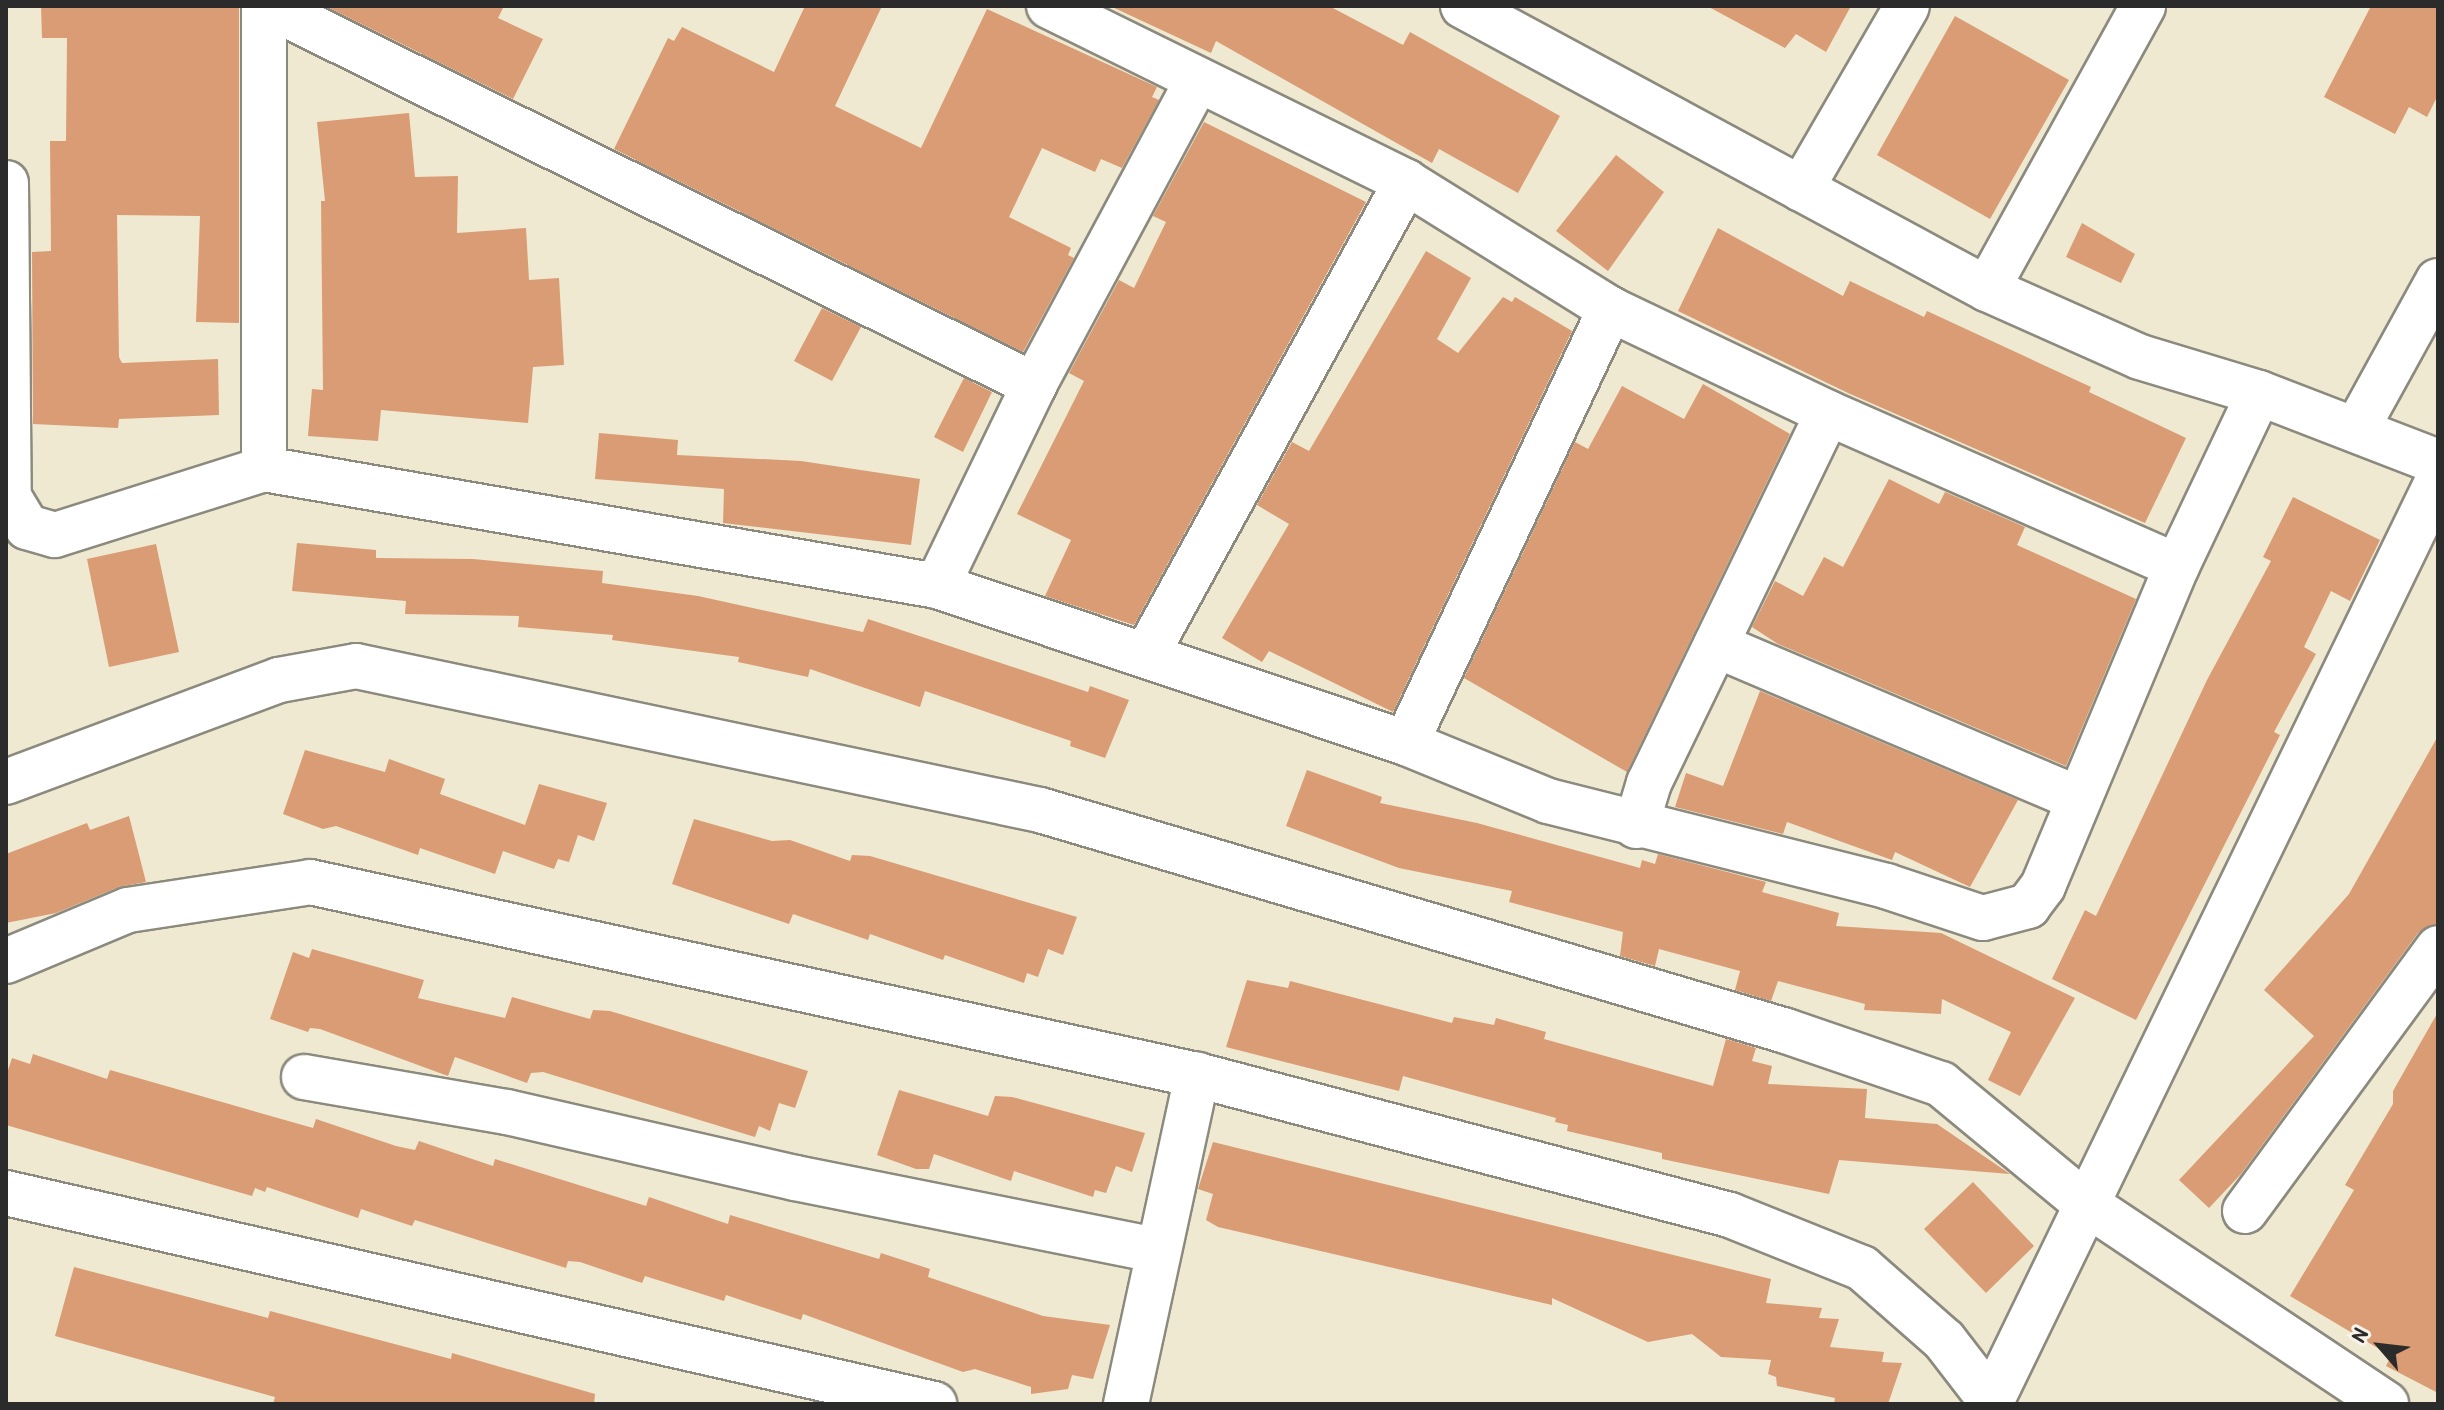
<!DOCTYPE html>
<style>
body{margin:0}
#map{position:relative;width:2444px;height:1410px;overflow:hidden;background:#eee9d0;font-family:"Patrick Hand",sans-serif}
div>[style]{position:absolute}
.building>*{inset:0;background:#d99c74}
.roads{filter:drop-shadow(2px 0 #8c8a7e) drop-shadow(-2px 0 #8c8a7e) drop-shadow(0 2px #8c8a7e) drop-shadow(0 -2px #8c8a7e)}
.minor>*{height:44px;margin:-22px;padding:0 22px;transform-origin:22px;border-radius:22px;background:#fff}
span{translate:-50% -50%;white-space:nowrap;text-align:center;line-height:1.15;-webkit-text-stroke:7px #f7f3e8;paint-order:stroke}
.frame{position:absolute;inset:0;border:8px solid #2b2b2b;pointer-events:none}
.north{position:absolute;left:2340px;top:1306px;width:80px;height:80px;-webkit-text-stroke:6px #f7f3e8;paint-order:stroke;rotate:298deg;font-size:22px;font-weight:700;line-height:32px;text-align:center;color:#2b2b2b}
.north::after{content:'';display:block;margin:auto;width:28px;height:36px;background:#2b2b2b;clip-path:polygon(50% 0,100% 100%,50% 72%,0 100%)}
</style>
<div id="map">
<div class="building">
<i style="clip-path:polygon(41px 6px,239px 6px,239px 323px,196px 322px,200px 216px,117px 215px,119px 357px,122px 363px,218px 359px,219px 415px,119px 419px,118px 428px,33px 424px,32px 252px,51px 251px,50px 141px,66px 141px,67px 38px,42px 38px)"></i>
<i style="clip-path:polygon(325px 6px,504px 6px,498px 18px,543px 39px,513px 99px)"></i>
<i style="clip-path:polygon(805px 6px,882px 6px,835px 106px,921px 148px,987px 9px,1157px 87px,1152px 97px,1159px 100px,1122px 168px,1101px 159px,1095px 172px,1042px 148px,1009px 217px,1071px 248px,1068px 255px,1074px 258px,1023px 352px,614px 149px,668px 38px,674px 41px,682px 27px,774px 72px)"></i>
<i style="clip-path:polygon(1110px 6px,1329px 6px,1403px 45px,1410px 32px,1560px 116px,1518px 193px,1439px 149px,1432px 163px,1216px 41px,1211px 53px)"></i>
<i style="clip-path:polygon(1707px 6px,1851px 6px,1826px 52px,1796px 34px,1785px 48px)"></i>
<i style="clip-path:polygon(2371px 6px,2438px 6px,2438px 95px,2427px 117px,2409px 107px,2395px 134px,2324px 97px)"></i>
<i style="clip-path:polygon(1955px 16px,2069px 80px,1990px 219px,1877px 155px)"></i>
<i style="clip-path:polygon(409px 113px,415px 177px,458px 176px,457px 233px,526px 228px,529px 280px,559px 278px,564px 365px,533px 367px,528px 423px,381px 410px,378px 441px,308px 436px,312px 389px,323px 390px,321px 201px,325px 201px,317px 122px)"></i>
<i style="clip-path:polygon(1204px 122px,1366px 202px,1134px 625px,1045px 596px,1071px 540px,1017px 514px,1084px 381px,1069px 373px,1119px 280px,1134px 288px,1166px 222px,1153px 216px)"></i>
<i style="clip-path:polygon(1616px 155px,1664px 192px,1608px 271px,1556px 231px)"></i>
<i style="clip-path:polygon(2082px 223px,2135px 254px,2121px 283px,2066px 257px)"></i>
<i style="clip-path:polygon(1718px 228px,1843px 296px,1850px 281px,1924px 317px,1927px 311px,2091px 387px,2089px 392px,2186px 438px,2145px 523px,1848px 393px,1678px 311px)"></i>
<i style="clip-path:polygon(1426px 251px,1471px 278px,1437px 339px,1458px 353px,1503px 297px,1512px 302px,1515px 297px,1572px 331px,1393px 712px,1269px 651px,1262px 662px,1222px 638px,1289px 524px,1257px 505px,1292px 442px,1309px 451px)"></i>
<i style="clip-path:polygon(822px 308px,861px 327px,832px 381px,794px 361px)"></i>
<i style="clip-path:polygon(964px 378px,992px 392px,963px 452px,934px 437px)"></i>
<i style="clip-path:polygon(1703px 384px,1790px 434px,1627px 772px,1464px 678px,1575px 442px,1588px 449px,1622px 386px,1684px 419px)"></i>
<i style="clip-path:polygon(599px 433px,678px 440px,677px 455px,801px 461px,920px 479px,911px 545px,723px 523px,724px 489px,595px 479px)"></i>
<i style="clip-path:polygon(1889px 479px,1939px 504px,1945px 492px,2025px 527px,2017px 545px,2136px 599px,2066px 766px,1778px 644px,1752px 627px,1775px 581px,1803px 596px,1824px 557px,1843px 567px)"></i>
<i style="clip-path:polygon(2293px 497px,2380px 540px,2350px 601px,2331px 591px,2304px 647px,2316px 654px,2274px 732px,2280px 735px,2136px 1020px,2052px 979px,2085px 910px,2096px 916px,2207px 680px,2271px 561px,2263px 557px)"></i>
<i style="clip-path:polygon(297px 543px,376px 550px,376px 558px,473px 559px,603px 571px,602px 583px,698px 596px,863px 632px,868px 619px,1088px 692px,1090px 686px,1129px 700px,1105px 758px,1070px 746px,1071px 741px,925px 691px,920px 707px,810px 669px,808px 677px,738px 662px,739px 657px,612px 640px,613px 635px,518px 627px,519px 616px,405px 614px,406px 601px,292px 591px)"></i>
<i style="clip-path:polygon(156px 544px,179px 652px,109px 667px,87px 559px)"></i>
<i style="clip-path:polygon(1760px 691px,2018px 800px,1970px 887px,1895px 852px,1892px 860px,1787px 822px,1783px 834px,1675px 807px,1686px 773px,1723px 786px)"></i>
<i style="clip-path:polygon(2438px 736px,2438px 923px,2418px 933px,2241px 1174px,2209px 1208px,2179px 1180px,2314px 1036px,2264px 990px,2349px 894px)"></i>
<i style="clip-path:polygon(305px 750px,385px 772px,389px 759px,445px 779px,440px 794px,525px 825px,539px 784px,607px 803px,594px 841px,578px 835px,569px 862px,558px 859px,554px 869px,503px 851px,495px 874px,420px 848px,418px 855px,336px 826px,323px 829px,283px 814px)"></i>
<i style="clip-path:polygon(1307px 770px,1382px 797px,1380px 803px,1477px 823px,1640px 868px,1642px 860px,1655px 864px,1658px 854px,1766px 882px,1762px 892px,1839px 913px,1836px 926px,1941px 933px,2075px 998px,2020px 1096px,1988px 1080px,2011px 1032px,1942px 999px,1941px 1014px,1864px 1010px,1865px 1004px,1778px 981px,1771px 1001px,1735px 990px,1740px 971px,1659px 949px,1655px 966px,1620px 956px,1623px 932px,1509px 902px,1512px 891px,1399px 868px,1286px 826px)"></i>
<i style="clip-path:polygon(129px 816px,146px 882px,119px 887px,56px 913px,6px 923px,6px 854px,87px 823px,90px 830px)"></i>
<i style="clip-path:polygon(694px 819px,772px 841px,790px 840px,850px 861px,852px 855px,870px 856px,1077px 917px,1063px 955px,1048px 949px,1038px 977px,1027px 973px,1024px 983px,945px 955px,943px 960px,870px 934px,868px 940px,793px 914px,789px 924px,672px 884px)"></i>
<i style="clip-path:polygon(312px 949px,424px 980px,418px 998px,505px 1018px,512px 997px,590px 1019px,593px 1010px,610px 1011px,808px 1071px,795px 1108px,779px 1103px,770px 1131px,759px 1126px,755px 1137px,543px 1072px,531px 1073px,527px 1083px,455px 1057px,448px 1076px,320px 1029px,310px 1028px,308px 1032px,270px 1019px,293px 952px,309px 958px)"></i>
<i style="clip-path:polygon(1247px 980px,1288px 988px,1290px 981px,1452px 1023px,1454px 1017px,1494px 1025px,1496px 1018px,1546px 1032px,1544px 1039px,1713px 1086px,1726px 1039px,1756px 1048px,1752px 1061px,1772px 1066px,1768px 1084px,1867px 1089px,1865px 1118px,1937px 1124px,2010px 1174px,1839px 1160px,1829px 1194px,1662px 1159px,1662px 1153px,1567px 1131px,1568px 1125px,1555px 1122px,1556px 1118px,1403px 1076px,1399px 1091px,1226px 1047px)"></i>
<i style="clip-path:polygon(2438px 1012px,2438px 1393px,2386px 1366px,2391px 1356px,2290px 1296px,2354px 1190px,2345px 1185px,2393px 1104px,2393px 1091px)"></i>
<i style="clip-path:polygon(33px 1054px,107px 1079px,110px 1070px,313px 1128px,316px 1119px,396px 1146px,415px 1150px,419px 1141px,493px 1166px,495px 1159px,646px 1206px,649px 1197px,728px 1224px,730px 1215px,879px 1259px,881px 1253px,930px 1269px,928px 1277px,1043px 1316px,1110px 1325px,1093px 1379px,1072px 1375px,1068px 1389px,1031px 1394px,1031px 1387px,975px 1369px,963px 1372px,803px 1314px,801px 1320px,726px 1295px,724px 1301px,645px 1276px,642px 1283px,580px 1262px,568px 1261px,566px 1268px,415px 1220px,412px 1226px,361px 1209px,358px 1218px,267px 1187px,265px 1192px,255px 1188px,252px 1196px,6px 1125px,6px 1076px,12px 1058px,30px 1064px)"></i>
<i style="clip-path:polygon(899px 1090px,988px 1116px,995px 1096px,1012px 1097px,1145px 1133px,1132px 1172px,1116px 1166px,1106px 1193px,1095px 1190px,1093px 1197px,1014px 1171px,1011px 1181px,934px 1154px,929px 1169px,916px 1169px,877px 1155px)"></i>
<i style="clip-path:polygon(1213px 1142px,1771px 1279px,1766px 1303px,1822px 1308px,1819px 1318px,1839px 1319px,1830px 1347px,1884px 1352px,1882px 1362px,1902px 1363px,1888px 1404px,1834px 1404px,1835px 1398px,1777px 1386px,1776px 1377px,1768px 1374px,1771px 1360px,1721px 1357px,1692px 1334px,1648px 1342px,1552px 1298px,1552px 1305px,1218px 1227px,1206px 1220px,1213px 1194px,1198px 1189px)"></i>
<i style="clip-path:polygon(1973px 1182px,2034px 1246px,1986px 1293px,1924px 1229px)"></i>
<i style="clip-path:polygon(74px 1267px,268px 1318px,270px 1311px,451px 1359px,452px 1353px,595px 1394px,594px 1404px,273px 1404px,275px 1397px,55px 1336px)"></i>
</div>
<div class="roads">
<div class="minor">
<i style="left:264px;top:6px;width:463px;rotate:90deg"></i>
<i style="left:264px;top:469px;width:683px;rotate:9.86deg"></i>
<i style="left:937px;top:586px;width:495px;rotate:18.5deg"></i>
<i style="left:1406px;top:743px;width:153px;rotate:22.2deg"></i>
<i style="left:1548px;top:801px;width:349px;rotate:14.1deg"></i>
<i style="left:1886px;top:886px;width:102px;rotate:18.3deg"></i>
<i style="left:1983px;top:918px;width:47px;rotate:-14.9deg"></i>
<i style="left:2028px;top:906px;width:25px;rotate:-53deg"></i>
<i style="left:2043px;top:886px;width:347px;rotate:-67.3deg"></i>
<i style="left:2177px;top:566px;width:191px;rotate:-64.6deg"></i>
<i style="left:269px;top:6px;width:854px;rotate:26.35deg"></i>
<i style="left:1049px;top:6px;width:398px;rotate:26.2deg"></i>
<i style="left:1406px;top:182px;width:240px;rotate:31.9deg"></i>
<i style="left:1610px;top:309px;width:242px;rotate:25.5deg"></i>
<i style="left:1828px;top:413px;width:381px;rotate:23.7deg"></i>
<i style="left:1463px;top:6px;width:596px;rotate:28.37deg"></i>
<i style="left:1987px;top:289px;width:167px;rotate:24deg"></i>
<i style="left:2140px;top:357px;width:124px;rotate:16.8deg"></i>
<i style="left:2259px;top:393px;width:192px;rotate:21.1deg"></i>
<i style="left:6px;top:183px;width:314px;rotate:89.5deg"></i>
<i style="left:9px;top:497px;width:35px;rotate:59deg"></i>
<i style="left:27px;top:527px;width:29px;rotate:16deg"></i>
<i style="left:55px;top:535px;width:219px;rotate:-17.5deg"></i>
<i style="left:1801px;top:189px;width:211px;rotate:-59.9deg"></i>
<i style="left:1987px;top:289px;width:323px;rotate:-61.1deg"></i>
<i style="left:2356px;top:430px;width:170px;rotate:-61.2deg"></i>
<i style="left:937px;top:586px;width:223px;rotate:-64.2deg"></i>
<i style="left:1034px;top:385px;width:345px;rotate:-61.8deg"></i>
<i style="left:1716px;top:645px;width:394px;rotate:23deg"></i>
<i style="left:1146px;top:655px;width:540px;rotate:-61.2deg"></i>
<i style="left:1406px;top:743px;width:480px;rotate:-64.8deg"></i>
<i style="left:6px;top:782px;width:291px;rotate:-20.5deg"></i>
<i style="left:279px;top:680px;width:78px;rotate:-10.3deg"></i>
<i style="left:356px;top:666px;width:699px;rotate:11.89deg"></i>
<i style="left:1040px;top:810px;width:778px;rotate:16.5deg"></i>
<i style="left:1786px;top:1031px;width:164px;rotate:18.9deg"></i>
<i style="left:1941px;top:1084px;width:187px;rotate:39.6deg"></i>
<i style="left:2085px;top:1203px;width:362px;rotate:33.7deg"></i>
<i style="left:1636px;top:826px;width:45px;rotate:-73.2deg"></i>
<i style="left:1649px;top:783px;width:411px;rotate:-64.2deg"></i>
<i style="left:6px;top:961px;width:132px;rotate:-22.7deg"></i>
<i style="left:128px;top:910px;width:184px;rotate:-8.7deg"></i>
<i style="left:310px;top:882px;width:908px;rotate:12.28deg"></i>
<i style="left:1197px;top:1075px;width:551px;rotate:14.72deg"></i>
<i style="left:1730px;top:1215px;width:142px;rotate:21.9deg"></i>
<i style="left:1862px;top:1268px;width:109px;rotate:41.3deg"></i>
<i style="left:1944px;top:1340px;width:77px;rotate:52.4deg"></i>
<i style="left:304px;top:1077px;width:206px;rotate:9.8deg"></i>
<i style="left:507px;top:1112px;width:295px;rotate:12.9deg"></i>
<i style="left:795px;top:1178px;width:368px;rotate:11.3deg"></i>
<i style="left:6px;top:1193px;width:952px;rotate:12.81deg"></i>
<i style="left:2245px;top:1211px;width:326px;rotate:-53.7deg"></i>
<i style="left:1126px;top:1404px;width:337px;rotate:-77.8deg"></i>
<i style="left:1990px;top:1404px;width:1027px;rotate:-64.13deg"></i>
</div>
</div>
<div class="frame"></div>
<div class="north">N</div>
</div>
